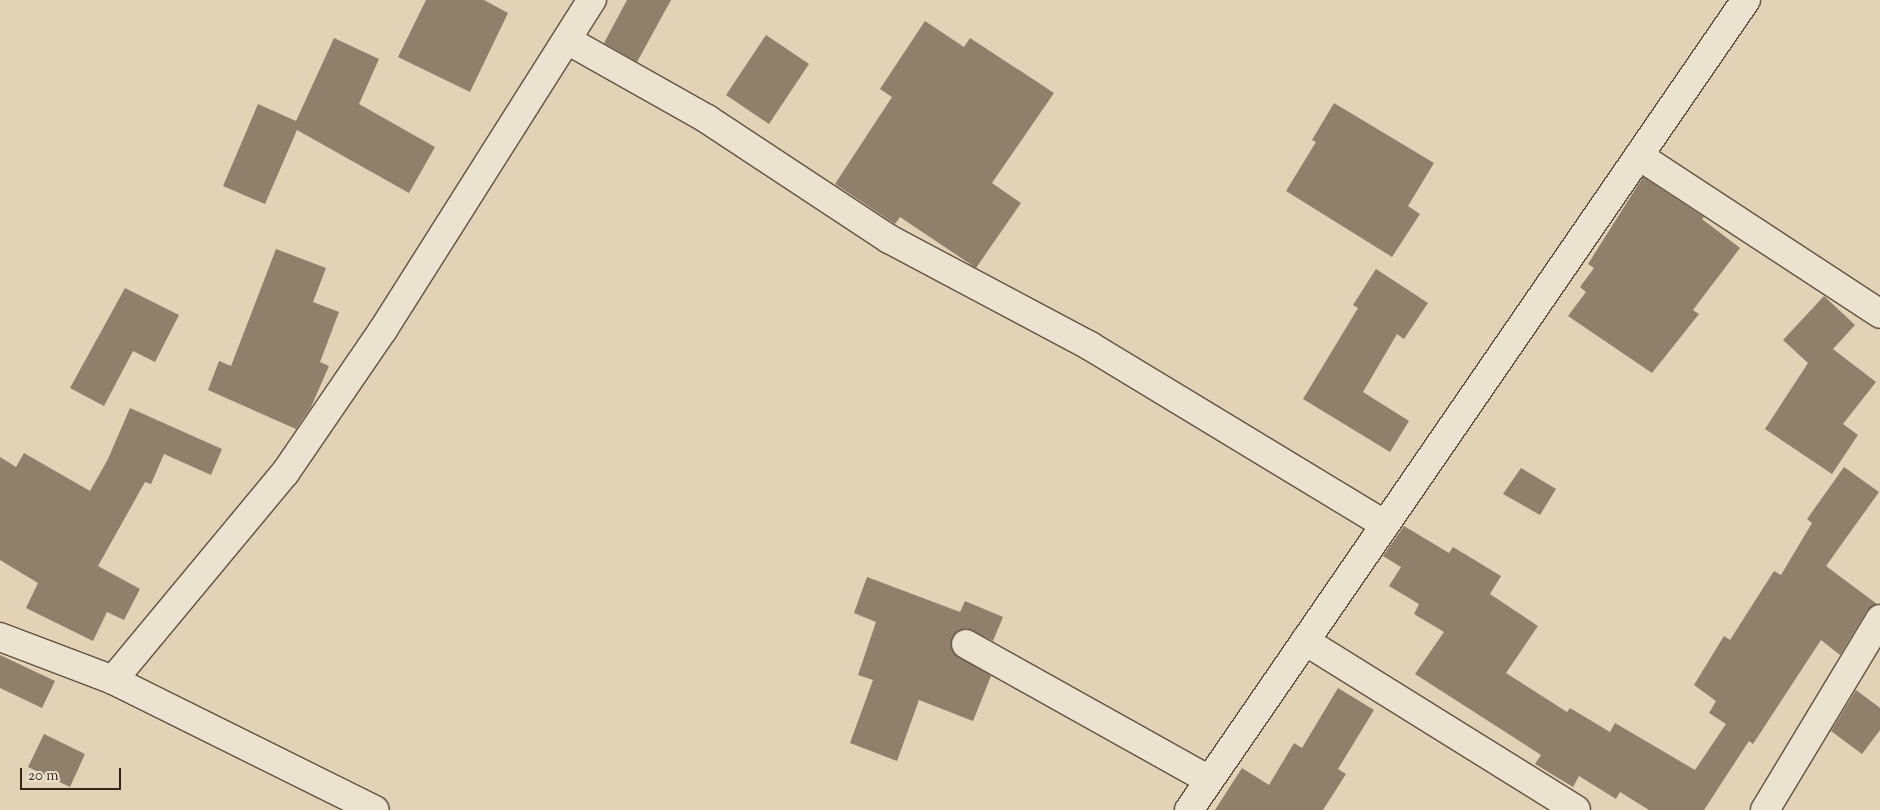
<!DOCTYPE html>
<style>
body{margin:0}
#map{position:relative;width:1880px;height:810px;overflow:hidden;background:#e2d3b6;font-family:"Sorts Mill Goudy",serif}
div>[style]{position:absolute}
.building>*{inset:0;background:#8f7f6b}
.roads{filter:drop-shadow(1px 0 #615040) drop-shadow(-1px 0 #615040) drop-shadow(0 1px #615040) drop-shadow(0 -1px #615040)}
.minor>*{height:28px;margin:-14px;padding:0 14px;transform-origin:14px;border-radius:14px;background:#ece2d0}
span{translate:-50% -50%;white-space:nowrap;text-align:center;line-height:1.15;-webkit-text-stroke:4.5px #ece2d0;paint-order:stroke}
.scale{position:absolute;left:20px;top:768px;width:101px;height:22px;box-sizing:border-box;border:2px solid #362519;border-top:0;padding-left:6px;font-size:15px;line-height:18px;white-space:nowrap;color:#362519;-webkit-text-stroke:4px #ece2d0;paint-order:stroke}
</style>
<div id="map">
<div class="building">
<i style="clip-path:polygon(426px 0,484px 0,508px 13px,470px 92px,398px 57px)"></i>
<i style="clip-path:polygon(627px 0,671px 0,637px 62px,604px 43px)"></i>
<i style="clip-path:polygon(925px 21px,964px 47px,970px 38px,1054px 93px,992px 183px,1021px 203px,976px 268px,900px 217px,895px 224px,835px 184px,892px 97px,880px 89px)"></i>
<i style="clip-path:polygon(766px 35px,809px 64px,769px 124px,726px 95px)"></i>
<i style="clip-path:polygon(334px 38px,379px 59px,359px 104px,435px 147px,409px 193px,297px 130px,265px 204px,223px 186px,258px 104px,296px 121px)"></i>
<i style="clip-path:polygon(1334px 103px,1434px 163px,1408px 206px,1420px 214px,1392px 257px,1286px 191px,1316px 142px,1312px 140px)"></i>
<i style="clip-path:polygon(1643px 177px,1704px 217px,1702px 219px,1740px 248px,1693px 310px,1699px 314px,1652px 373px,1568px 316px,1586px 292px,1580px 287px,1594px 268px,1588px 264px)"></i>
<i style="clip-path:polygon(276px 249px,326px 268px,313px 302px,339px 312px,320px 362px,329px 366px,311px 407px,296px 429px,208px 390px,219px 361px,231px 366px)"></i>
<i style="clip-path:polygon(1376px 269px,1428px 303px,1404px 339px,1397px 334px,1363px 392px,1409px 421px,1390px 452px,1303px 399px,1358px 308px,1353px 305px)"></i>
<i style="clip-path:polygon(125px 288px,179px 315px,155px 362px,133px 351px,104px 406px,70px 388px)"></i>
<i style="clip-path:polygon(1824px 296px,1855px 325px,1833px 349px,1876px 382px,1843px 424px,1858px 435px,1832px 474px,1765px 429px,1808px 363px,1783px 340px)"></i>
<i style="clip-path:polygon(130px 408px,222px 449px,211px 475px,164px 454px,151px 484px,145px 482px,98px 566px,140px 589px,124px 620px,107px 612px,93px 641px,26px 608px,38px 583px,0 560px,0 457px,16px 467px,24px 453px,90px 491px,108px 459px)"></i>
<i style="clip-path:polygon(1844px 467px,1879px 492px,1826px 566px,1877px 604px,1867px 611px,1840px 655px,1821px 640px,1753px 744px,1749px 741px,1704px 810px,1649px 810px,1620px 792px,1616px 799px,1579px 776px,1573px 787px,1535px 764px,1541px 755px,1415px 674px,1444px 632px,1414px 614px,1419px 604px,1389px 586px,1401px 567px,1383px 556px,1404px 526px,1449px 553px,1453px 547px,1501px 576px,1490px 594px,1538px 626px,1506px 673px,1567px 712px,1570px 708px,1610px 732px,1615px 723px,1695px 770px,1726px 724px,1709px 713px,1716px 701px,1694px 685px,1724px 636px,1730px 640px,1774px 571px,1781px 575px,1812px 523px,1807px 519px)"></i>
<i style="clip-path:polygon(1521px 468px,1556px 489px,1540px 515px,1503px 494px)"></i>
<i style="clip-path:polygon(867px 577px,960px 612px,965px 601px,1003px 617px,993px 641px,966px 628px,952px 637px,953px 652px,991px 676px,973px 721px,919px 700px,897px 761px,850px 743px,873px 680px,858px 675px,876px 622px,854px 613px)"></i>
<i style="clip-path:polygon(0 655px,55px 681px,42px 708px,0 688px)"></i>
<i style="clip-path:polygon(1338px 688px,1374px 710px,1338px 769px,1346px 774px,1323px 810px,1215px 810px,1242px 768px,1269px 785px,1294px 743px,1302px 748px)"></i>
<i style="clip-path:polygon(1856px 690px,1880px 708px,1880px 730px,1862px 754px,1831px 731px)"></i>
<i style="clip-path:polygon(44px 734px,85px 754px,70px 787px,28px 767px)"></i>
</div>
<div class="roads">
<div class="minor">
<i style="left:567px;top:40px;width:161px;rotate:29.4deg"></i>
<i style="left:707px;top:119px;width:218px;rotate:33.4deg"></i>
<i style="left:889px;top:239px;width:228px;rotate:28deg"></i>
<i style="left:1090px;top:346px;width:345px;rotate:31.2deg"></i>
<i style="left:1639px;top:156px;width:288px;rotate:33.2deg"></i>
<i style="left:0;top:637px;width:121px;rotate:20.8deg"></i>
<i style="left:113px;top:680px;width:292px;rotate:26.4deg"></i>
<i style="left:1305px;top:641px;width:319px;rotate:31.9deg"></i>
<i style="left:966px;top:644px;width:278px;rotate:29.2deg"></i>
<i style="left:113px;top:680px;width:269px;rotate:-50.3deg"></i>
<i style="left:285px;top:473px;width:173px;rotate:-55.6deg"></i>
<i style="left:383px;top:330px;width:391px;rotate:-57.7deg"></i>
<i style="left:1189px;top:810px;width:983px;rotate:-55.49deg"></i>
<i style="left:1765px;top:810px;width:223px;rotate:-58.9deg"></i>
</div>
</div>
<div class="scale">20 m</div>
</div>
